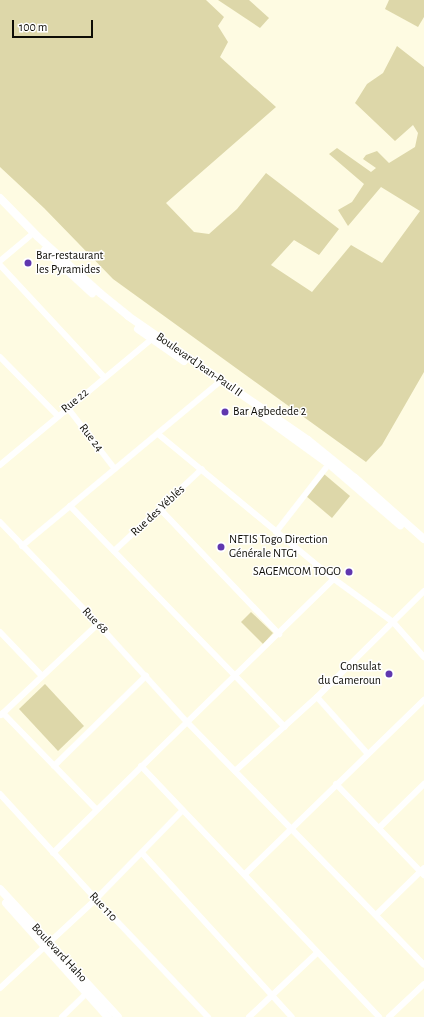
<!DOCTYPE html>
<meta charset="utf-8">
<style>
body{margin:0}
#map{position:relative;width:424px;height:1017px;overflow:hidden;background:#fefbe2;font-family:"Alegreya Sans",sans-serif}
div>[style]{position:absolute}
.green>*{inset:0;background:#ddd7a9}
.street>*{height:6px;margin:-3px;padding:0 3px;transform-origin:3px;border-radius:3px;background:#fff}
.secondary>*{height:8px;margin:-4px;padding:0 4px;transform-origin:4px;border-radius:4px;background:#fff}
.dots>*{width:11px;height:11px;translate:-50% -50%;box-sizing:border-box;border:2px solid #fff;border-radius:50%}
span{translate:-50% -50%;white-space:nowrap;text-align:center;line-height:1.15;-webkit-text-stroke:3px #fff;paint-order:stroke}
.poi-label{font-size:12px;color:#0d0c05}
.left{translate:0 -50%;text-align:left}
.right{translate:-100% -50%;text-align:right}
.street-label{font-size:12px;color:#0d0c05}
.scale{position:absolute;left:12px;top:20px;width:81px;height:18px;box-sizing:border-box;border:2px solid #0d0c05;border-top:0;padding-left:5px;font-size:12px;line-height:14px;white-space:nowrap;color:#0d0c05;-webkit-text-stroke:3px #fff;paint-order:stroke}
</style>
<div id="map">
<div class="green">
<i style="clip-path:polygon(0 0,206px 0,224px 17px,218px 26px,228px 42px,220px 57px,276px 107px,166px 203px,194px 232px,209px 234px,237px 209px,266px 173px,339px 229px,319px 255px,294px 240px,271px 265px,312px 292px,351px 245px,382px 263px,420px 211px,381px 187px,348px 226px,338px 210px,352px 202px,364px 184px,329px 154px,337px 148px,371px 172px,376px 168px,363px 159px,366px 155px,377px 151px,389px 163px,415px 147px,418px 133px,413px 125px,395px 141px,355px 103px,367px 84px,383px 73px,397px 46px,424px 67px,424px 372px,382px 445px,366px 462px,113px 279px,44px 208px,0 167px)"></i>
<i style="clip-path:polygon(218px 0,249px 0,269px 18px,260px 28px)"></i>
<i style="clip-path:polygon(389px 0,424px 0,424px 17px,418px 27px,385px 9px)"></i>
<i style="clip-path:polygon(324px 474px,350px 496px,332px 518px,306px 496px)"></i>
<i style="clip-path:polygon(251px 612px,273px 633px,263px 644px,241px 622px)"></i>
<i style="clip-path:polygon(45px 684px,84px 726px,58px 751px,19px 709px)"></i>
</div>
<div class="street">
<i style="left:0;top:261px;width:39px;rotate:-40deg"></i>
<i style="left:0;top:265px;width:153px;rotate:47.1deg"></i>
<i style="left:0;top:357px;width:83px;rotate:45.5deg"></i>
<i style="left:67px;top:407px;width:78px;rotate:52.3deg"></i>
<i style="left:158px;top:434px;width:228px;rotate:39.5deg"></i>
<i style="left:334px;top:579px;width:73px;rotate:36.1deg"></i>
<i style="left:393px;top:622px;width:47px;rotate:48.5deg"></i>
<i style="left:0;top:465px;width:200px;rotate:-39.7deg"></i>
<i style="left:70px;top:506px;width:308px;rotate:45.8deg"></i>
<i style="left:160px;top:509px;width:173px;rotate:46.4deg"></i>
<i style="left:0;top:522px;width:141px;rotate:46.1deg"></i>
<i style="left:98px;top:624px;width:132px;rotate:47.8deg"></i>
<i style="left:187px;top:722px;width:339px;rotate:45.7deg"></i>
<i style="left:276px;top:532px;width:86px;rotate:-52.1deg"></i>
<i style="left:22px;top:546px;width:254px;rotate:-39.7deg"></i>
<i style="left:114px;top:551px;width:120px;rotate:-43deg"></i>
<i style="left:0;top:632px;width:61px;rotate:46.3deg"></i>
<i style="left:317px;top:697px;width:76px;rotate:48.2deg"></i>
<i style="left:3px;top:713px;width:134px;rotate:45.9deg"></i>
<i style="left:1px;top:715px;width:133px;rotate:-43.2deg"></i>
<i style="left:54px;top:766px;width:129px;rotate:-44.4deg"></i>
<i style="left:141px;top:766px;width:346px;rotate:46.5deg"></i>
<i style="left:235px;top:771px;width:110px;rotate:-42.1deg"></i>
<i style="left:317px;top:697px;width:151px;rotate:-44.7deg"></i>
<i style="left:336px;top:784px;width:127px;rotate:46deg"></i>
<i style="left:0;top:794px;width:142px;rotate:47.6deg"></i>
<i style="left:96px;top:899px;width:163px;rotate:46.5deg"></i>
<i style="left:380px;top:827px;width:62px;rotate:-44.3deg"></i>
<i style="left:53px;top:853px;width:392px;rotate:-44.3deg"></i>
<i style="left:142px;top:853px;width:222px;rotate:47.6deg"></i>
<i style="left:245px;top:874px;width:250px;rotate:-44.2deg"></i>
<i style="left:376px;top:915px;width:67px;rotate:-44.4deg"></i>
<i style="left:0;top:988px;width:131px;rotate:-42.8deg"></i>
<i style="left:96px;top:899px;width:124px;rotate:-45.7deg"></i>
<i style="left:62px;top:1017px;width:35px;rotate:-44deg"></i>
<i style="left:249px;top:1017px;width:93px;rotate:-43.3deg"></i>
<i style="left:389px;top:1017px;width:48px;rotate:-43.3deg"></i>
</div>
<div class="secondary">
<i style="left:0;top:198px;width:54px;rotate:45.7deg"></i>
<i style="left:38px;top:237px;width:84px;rotate:42.1deg"></i>
<i style="left:100px;top:293px;width:36px;rotate:39deg"></i>
<i style="left:128px;top:316px;width:219px;rotate:34.6deg"></i>
<i style="left:308px;top:440px;width:60px;rotate:39deg"></i>
<i style="left:355px;top:478px;width:92px;rotate:41.5deg"></i>
<i style="left:45px;top:250px;width:64px;rotate:42.5deg"></i>
<i style="left:138px;top:329px;width:56px;rotate:34.8deg"></i>
<i style="left:264px;top:417px;width:80px;rotate:35.9deg"></i>
<i style="left:329px;top:464px;width:94px;rotate:40.7deg"></i>
<i style="left:0;top:889px;width:174px;rotate:47.3deg"></i>
<i style="left:6px;top:903px;width:153px;rotate:48.2deg"></i>
</div>
<div class="dots">
<i style="left:28px;top:263px;background:#6037af"></i>
<i style="left:225px;top:412px;background:#6037af"></i>
<i style="left:221px;top:547px;background:#6037af"></i>
<i style="left:349px;top:572px;background:#6037af"></i>
<i style="left:389px;top:674px;background:#6037af"></i>
</div>
<div class="poi-label">
<span class="left" style="left:36px;top:263px">Bar-restaurant<br>les Pyramides</span>
<span class="left" style="left:233px;top:412px">Bar Agbedede 2</span>
<span class="left" style="left:229px;top:547px">NETIS Togo Direction<br>Générale NTG1</span>
<span class="right" style="left:341px;top:572px">SAGEMCOM TOGO</span>
<span class="right" style="left:381px;top:674px">Consulat<br>du Cameroun</span>
</div>
<div class="street-label">
<span style="left:199px;top:365px;rotate:35deg">Boulevard Jean-Paul II</span>
<span style="left:75px;top:401px;rotate:-39deg">Rue 22</span>
<span style="left:91px;top:438px;rotate:52deg">Rue 24</span>
<span style="left:158px;top:511px;rotate:-43deg">Rue des Yéblés</span>
<span style="left:95px;top:621px;rotate:46deg">Rue 68</span>
<span style="left:103px;top:907px;rotate:47deg">Rue 110</span>
<span style="left:59px;top:953px;rotate:47deg">Boulevard Haho</span>
</div>
<div class="scale">100 m</div>
</div>
